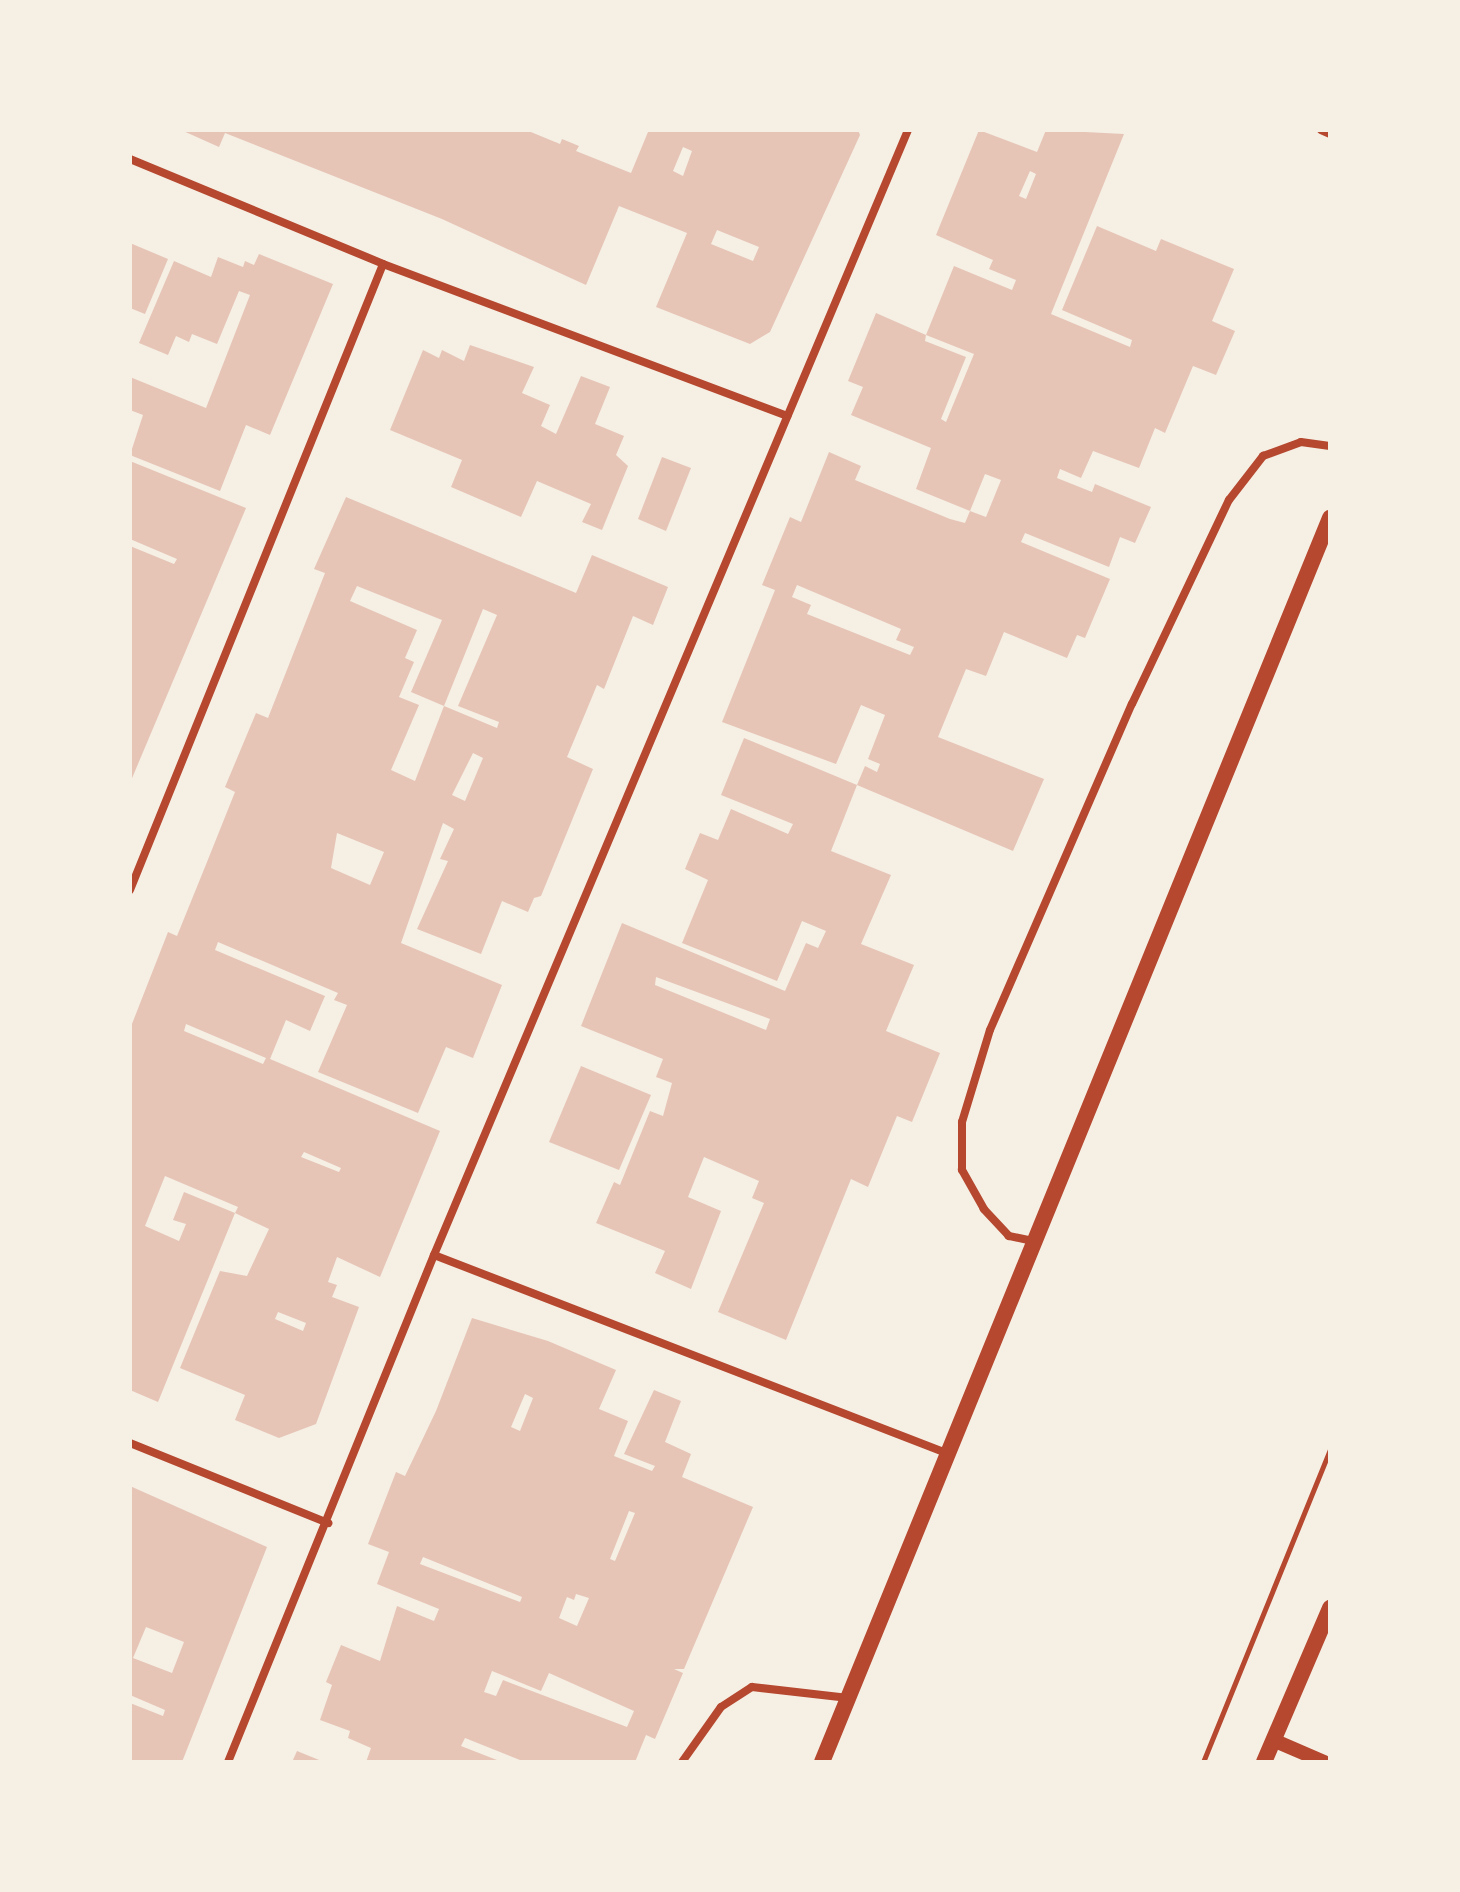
<!DOCTYPE html>
<style>
body{margin:0}
#map{position:relative;width:1460px;height:1892px;overflow:hidden;background:#f6efe4;font-family:Lato,sans-serif}
div>[style]{position:absolute}
.building>*{inset:0;background:#e6c5b7}
.path>*{height:5px;margin:-2.5px;padding:0 2.5px;transform-origin:2.5px;border-radius:2.5px;background:#b5482f}
.minor>*{height:8px;margin:-4px;padding:0 4px;transform-origin:4px;border-radius:4px;background:#b5482f}
.tertiary>*{height:14px;margin:-7px;padding:0 7px;transform-origin:7px;border-radius:7px;background:#b5482f}
.secondary>*{height:16px;margin:-8px;padding:0 8px;transform-origin:8px;border-radius:8px;background:#b5482f}
span{translate:-50% -50%;white-space:nowrap;text-align:center;line-height:1.15;-webkit-text-stroke:8px #f6efe4;paint-order:stroke}
.frame{position:absolute;inset:0;border:132px solid #f6efe4;pointer-events:none}
</style>
<div id="map">
<div class="building">
<i style="clip-path:polygon(evenodd,181px 130px,526px 130px,560px 144px,562px 139px,579px 146px,576px 151px,631px 173px,648px 132px,643px 130px,858px 130px,860px 135px,770px 332px,750px 344px,656px 307px,687px 233px,619px 206px,586px 285px,442px 219px,225px 133px,219px 147px,181px 130px,683px 147px,692px 151px,683px 176px,673px 171px,683px 147px,181px 130px,717px 230px,759px 247px,753px 261px,711px 244px,717px 230px)"></i>
<i style="clip-path:polygon(evenodd,979px 130px,1037px 152px,1046px 130px,1124px 134px,1051px 314px,1130px 347px,1132px 340px,1062px 310px,1097px 226px,1156px 251px,1161px 239px,1234px 269px,1212px 321px,1235px 331px,1216px 375px,1193px 366px,1165px 433px,1155px 428px,1139px 468px,1093px 451px,1081px 478px,1060px 469px,1057px 478px,1092px 492px,1095px 484px,1151px 507px,1135px 543px,1120px 537px,1109px 567px,1025px 533px,1021px 542px,1110px 579px,1085px 638px,1077px 635px,1067px 658px,1004px 632px,986px 676px,966px 669px,938px 737px,1044px 779px,1013px 851px,857px 785px,865px 766px,877px 772px,880px 764px,868px 759px,885px 715px,861px 705px,836px 764px,722px 722px,775px 590px,762px 585px,790px 517px,801px 522px,829px 452px,861px 466px,855px 480px,950px 519px,965px 523px,970px 511px,986px 517px,1001px 480px,985px 474px,970px 511px,916px 489px,931px 448px,851px 415px,863px 387px,848px 381px,876px 313px,926px 335px,954px 266px,1012px 290px,1016px 280px,989px 269px,993px 260px,936px 235px,979px 130px,1030px 171px,1036px 174px,1026px 199px,1019px 196px,1030px 171px,979px 130px,926px 335px,974px 354px,946px 422px,941px 419px,966px 357px,925px 341px,926px 335px,979px 130px,797px 585px,901px 629px,896px 640px,914px 647px,910px 655px,807px 614px,811px 605px,792px 597px,797px 585px)"></i>
<i style="clip-path:polygon(130px 243px,168px 259px,145px 314px,130px 308px)"></i>
<i style="clip-path:polygon(259px 254px,333px 284px,270px 435px,246px 425px,220px 491px,130px 455px,143px 415px,130px 410px,130px 377px,206px 408px,250px 295px,239px 291px,217px 344px,192px 334px,189px 342px,176px 336px,168px 355px,139px 343px,174px 261px,211px 277px,218px 257px,243px 267px,245px 261px,254px 265px)"></i>
<i style="clip-path:polygon(470px 345px,534px 367px,522px 393px,550px 405px,541px 426px,556px 434px,581px 376px,610px 387px,595px 424px,624px 436px,616px 455px,628px 466px,602px 530px,582px 522px,591px 504px,537px 481px,521px 517px,451px 487px,462px 460px,390px 430px,423px 350px,439px 358px,442px 350px,464px 361px)"></i>
<i style="clip-path:polygon(662px 457px,691px 468px,666px 531px,638px 519px)"></i>
<i style="clip-path:polygon(130px 461px,246px 508px,130px 783px,130px 546px,174px 564px,177px 559px,130px 539px)"></i>
<i style="clip-path:polygon(evenodd,346px 497px,576px 593px,592px 555px,668px 587px,653px 625px,633px 616px,604px 689px,597px 685px,585px 714px,567px 757px,593px 769px,541px 896px,534px 898px,528px 912px,502px 901px,481px 954px,417px 929px,448px 861px,440px 859px,454px 829px,443px 823px,401px 943px,502px 985px,473px 1058px,446px 1047px,418px 1113px,318px 1072px,347px 1005px,334px 1000px,338px 993px,218px 942px,215px 950px,325px 996px,310px 1031px,286px 1020px,270px 1059px,440px 1131px,380px 1277px,337px 1257px,328px 1282px,337px 1285px,332px 1297px,359px 1307px,316px 1424px,279px 1438px,235px 1420px,245px 1395px,180px 1368px,220px 1271px,247px 1276px,269px 1229px,235px 1213px,158px 1402px,130px 1390px,130px 1029px,168px 932px,177px 936px,207px 862px,235px 792px,225px 787px,256px 713px,268px 718px,325px 573px,314px 569px,346px 497px,357px 586px,442px 620px,411px 692px,444px 706px,483px 609px,497px 615px,458px 706px,499px 722px,497px 728px,444px 706px,415px 781px,391px 770px,419px 705px,399px 697px,414px 662px,405px 658px,417px 630px,350px 601px,357px 586px,346px 497px,473px 753px,483px 758px,465px 801px,452px 795px,473px 753px,346px 497px,337px 833px,384px 852px,370px 885px,331px 868px,337px 833px,346px 497px,186px 1024px,266px 1058px,263px 1064px,184px 1031px,186px 1024px,346px 497px,304px 1152px,341px 1168px,339px 1172px,301px 1157px,304px 1152px,346px 497px,165px 1176px,238px 1207px,235px 1213px,184px 1192px,173px 1220px,186px 1224px,179px 1241px,145px 1226px,165px 1176px,346px 497px,278px 1312px,306px 1323px,303px 1331px,275px 1319px,278px 1312px)"></i>
<i style="clip-path:polygon(evenodd,744px 738px,857px 785px,831px 851px,891px 875px,861px 944px,914px 965px,886px 1031px,940px 1053px,912px 1122px,897px 1116px,868px 1187px,851px 1179px,786px 1340px,718px 1312px,764px 1203px,752px 1198px,759px 1181px,704px 1157px,688px 1197px,721px 1211px,691px 1289px,655px 1273px,665px 1251px,596px 1223px,614px 1182px,620px 1185px,650px 1111px,663px 1116px,672px 1083px,656px 1077px,663px 1059px,581px 1026px,622px 923px,785px 991px,806px 943px,818px 948px,826px 931px,802px 921px,777px 981px,682px 943px,708px 880px,685px 869px,700px 833px,718px 840px,731px 809px,788px 834px,793px 824px,721px 795px,744px 738px,656px 977px,770px 1019px,766px 1030px,655px 985px,656px 977px)"></i>
<i style="clip-path:polygon(581px 1066px,651px 1095px,619px 1170px,549px 1142px)"></i>
<i style="clip-path:polygon(evenodd,472px 1318px,548px 1341px,616px 1370px,599px 1409px,628px 1421px,614px 1456px,652px 1471px,655px 1466px,624px 1454px,654px 1390px,681px 1401px,665px 1442px,691px 1454px,682px 1477px,753px 1507px,684px 1669px,674px 1669px,683px 1673px,655px 1739px,646px 1735px,635px 1762px,525px 1762px,465px 1738px,461px 1746px,502px 1762px,366px 1762px,371px 1748px,348px 1738px,350px 1731px,320px 1720px,332px 1685px,326px 1682px,341px 1645px,380px 1661px,397px 1606px,434px 1621px,439px 1609px,377px 1584px,389px 1552px,368px 1544px,396px 1472px,405px 1476px,436px 1411px,472px 1318px,525px 1394px,533px 1398px,520px 1431px,511px 1427px,525px 1394px,472px 1318px,629px 1511px,635px 1513px,615px 1561px,610px 1559px,629px 1511px,472px 1318px,423px 1557px,522px 1597px,520px 1602px,420px 1564px,423px 1557px,472px 1318px,576px 1594px,589px 1598px,577px 1626px,559px 1618px,567px 1597px,574px 1600px,576px 1594px,472px 1318px,492px 1671px,541px 1691px,549px 1673px,634px 1711px,627px 1727px,503px 1680px,496px 1696px,484px 1692px,492px 1671px)"></i>
<i style="clip-path:polygon(evenodd,130px 1486px,267px 1547px,182px 1762px,130px 1762px,130px 1703px,163px 1716px,165px 1710px,130px 1695px,130px 1486px,146px 1627px,184px 1642px,172px 1673px,133px 1658px,146px 1627px)"></i>
<i style="clip-path:polygon(297px 1751px,324px 1762px,292px 1762px)"></i>
</div>
<div class="path">
<i style="left:1203px;top:1762px;width:338px;rotate:-67.9deg"></i>
</div>
<div class="minor">
<i style="left:1321px;top:130px;width:10px;rotate:24deg"></i>
<i style="left:130px;top:159px;width:274px;rotate:22.5deg"></i>
<i style="left:383px;top:264px;width:432px;rotate:20.6deg"></i>
<i style="left:130px;top:890px;width:675px;rotate:-67.99deg"></i>
<i style="left:1033px;top:1241px;width:25px;rotate:-168deg"></i>
<i style="left:1009px;top:1236px;width:37px;rotate:-133deg"></i>
<i style="left:984px;top:1209px;width:45px;rotate:-119.4deg"></i>
<i style="left:962px;top:1170px;width:48px;rotate:-90deg"></i>
<i style="left:962px;top:1122px;width:96px;rotate:-73.1deg"></i>
<i style="left:990px;top:1030px;width:356px;rotate:-66.5deg"></i>
<i style="left:1132px;top:704px;width:226px;rotate:-64.6deg"></i>
<i style="left:1229px;top:500px;width:56px;rotate:-52.3deg"></i>
<i style="left:1263px;top:456px;width:40px;rotate:-20.2deg"></i>
<i style="left:1301px;top:442px;width:29px;rotate:8deg"></i>
<i style="left:434px;top:1255px;width:552px;rotate:21.13deg"></i>
<i style="left:130px;top:1443px;width:214px;rotate:22deg"></i>
<i style="left:228px;top:1762px;width:547px;rotate:-67.89deg"></i>
<i style="left:434px;top:1255px;width:1221px;rotate:-67.15deg"></i>
<i style="left:682px;top:1762px;width:67px;rotate:-54.7deg"></i>
<i style="left:721px;top:1707px;width:37px;rotate:-33deg"></i>
<i style="left:752px;top:1687px;width:97px;rotate:6.5deg"></i>
</div>
<div class="tertiary">
<i style="left:1273px;top:1740px;width:56px;rotate:23.3deg"></i>
</div>
<div class="secondary">
<i style="left:822px;top:1762px;width:1344px;rotate:-67.79deg"></i>
<i style="left:1264px;top:1762px;width:168px;rotate:-66.8deg"></i>
</div>
<div class="frame"></div>
</div>
